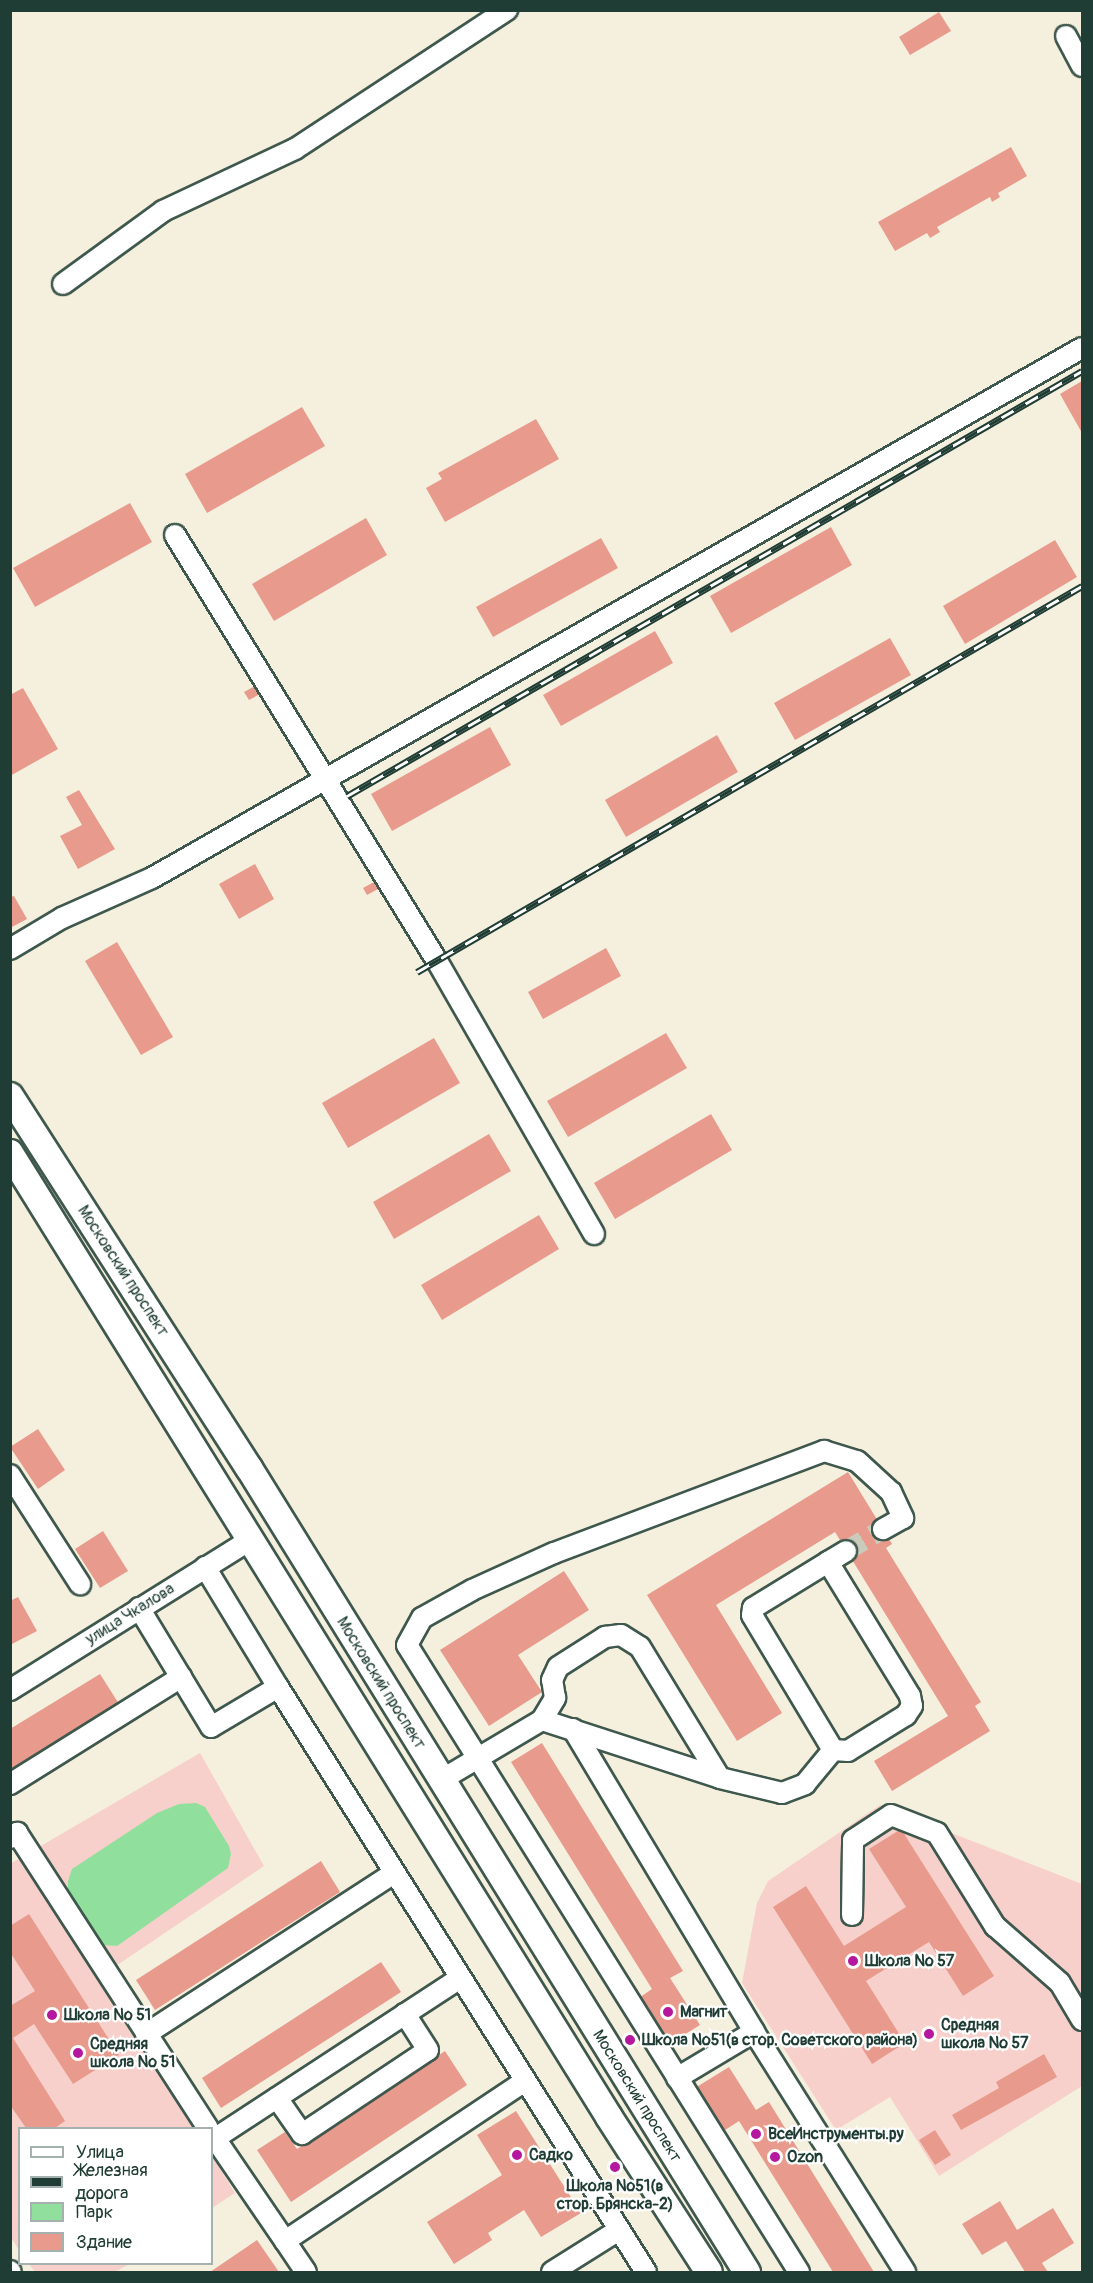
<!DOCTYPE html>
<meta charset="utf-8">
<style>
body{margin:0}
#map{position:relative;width:1093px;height:2283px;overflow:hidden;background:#f5efdd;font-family:Pangolin,sans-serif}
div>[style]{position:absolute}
.built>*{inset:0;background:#f7d0cb}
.green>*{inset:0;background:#91df9c}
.building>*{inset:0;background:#e89b8d}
.minor-tunnel>*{height:20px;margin-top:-10px;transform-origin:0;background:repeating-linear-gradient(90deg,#cacbbb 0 20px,transparent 0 30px)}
.roads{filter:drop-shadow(2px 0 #3f584d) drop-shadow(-2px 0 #3f584d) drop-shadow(0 2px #3f584d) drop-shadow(0 -2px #3f584d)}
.minor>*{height:20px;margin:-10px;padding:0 10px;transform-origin:10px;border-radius:10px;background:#fff}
.major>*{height:26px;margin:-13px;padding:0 13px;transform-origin:13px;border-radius:13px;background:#fff}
.rail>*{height:7px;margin-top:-3.5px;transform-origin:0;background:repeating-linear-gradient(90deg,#fff 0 14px,#1f3d34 0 28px);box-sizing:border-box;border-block:2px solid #1f3d34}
.dots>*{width:16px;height:16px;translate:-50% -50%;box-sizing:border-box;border:3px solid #fff;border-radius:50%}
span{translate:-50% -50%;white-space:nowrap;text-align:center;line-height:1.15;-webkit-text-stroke:4.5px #fff;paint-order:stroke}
.street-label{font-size:16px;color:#1f3d34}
.poi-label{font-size:16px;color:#1f3d34;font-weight:700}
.left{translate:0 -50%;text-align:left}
.frame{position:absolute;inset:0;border:12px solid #1f3d34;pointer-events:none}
.legend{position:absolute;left:18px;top:2127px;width:195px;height:138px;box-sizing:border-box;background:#fff;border:2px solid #a5b1ae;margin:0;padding:8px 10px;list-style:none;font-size:18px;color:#1f3d34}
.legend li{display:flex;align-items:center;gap:12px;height:30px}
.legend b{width:30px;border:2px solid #a5b1ae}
</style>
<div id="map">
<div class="built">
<i style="clip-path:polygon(200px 1753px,264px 1866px,98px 1978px,194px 2128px,20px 2128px,19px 2250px,10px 2236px,10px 1864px)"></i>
<i style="clip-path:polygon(880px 1805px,1082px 1884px,1082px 2086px,939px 2176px,890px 2097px,836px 2130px,742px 1983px,757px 1903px,768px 1881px)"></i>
<i style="clip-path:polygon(212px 2156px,235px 2193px,212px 2208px)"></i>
<i style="clip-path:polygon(29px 2264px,129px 2264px,115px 2272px,35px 2272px)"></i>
</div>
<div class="green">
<i style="clip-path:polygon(196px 1803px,205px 1807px,229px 1846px,231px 1854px,228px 1868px,117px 1946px,102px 1945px,68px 1894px,68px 1881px,72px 1869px,157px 1813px,179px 1804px)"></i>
</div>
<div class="building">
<i style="clip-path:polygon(939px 12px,951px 31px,910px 55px,899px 37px)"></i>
<i style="clip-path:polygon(1011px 147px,1027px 176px,998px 193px,1000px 197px,992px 202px,990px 197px,937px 227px,940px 232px,930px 238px,927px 233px,895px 251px,878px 222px)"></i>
<i style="clip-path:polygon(1082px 381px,1082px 433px,1060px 394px)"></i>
<i style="clip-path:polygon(302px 407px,325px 446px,207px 513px,185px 474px)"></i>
<i style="clip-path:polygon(536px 419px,559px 459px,445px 522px,426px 488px,442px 479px,438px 473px)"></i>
<i style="clip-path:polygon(130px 503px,152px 542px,35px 607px,13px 568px)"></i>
<i style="clip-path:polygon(366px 518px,387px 555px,274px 621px,252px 584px)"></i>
<i style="clip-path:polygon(831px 527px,852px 565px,731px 633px,710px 596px)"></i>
<i style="clip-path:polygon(601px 538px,618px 568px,493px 637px,476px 607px)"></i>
<i style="clip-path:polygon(1055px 540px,1077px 577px,965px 644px,943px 606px)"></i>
<i style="clip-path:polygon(655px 631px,673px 663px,561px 726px,543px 695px)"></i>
<i style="clip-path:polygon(890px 638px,911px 675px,795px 740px,774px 703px)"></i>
<i style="clip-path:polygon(255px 686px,260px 694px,249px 700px,244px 692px)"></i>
<i style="clip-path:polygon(23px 688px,58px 749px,10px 776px,10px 695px)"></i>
<i style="clip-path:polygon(490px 727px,511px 765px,392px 831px,371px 794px)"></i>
<i style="clip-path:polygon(717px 735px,738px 772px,626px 837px,605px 800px)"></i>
<i style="clip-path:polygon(79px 790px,115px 849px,78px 869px,60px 836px,82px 825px,66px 797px)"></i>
<i style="clip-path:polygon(255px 864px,274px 899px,239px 919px,219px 884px)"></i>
<i style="clip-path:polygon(374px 882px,378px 889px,367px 895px,363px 888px)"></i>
<i style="clip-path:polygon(14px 896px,27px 919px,10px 928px,10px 897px)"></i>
<i style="clip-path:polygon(117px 942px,173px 1037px,141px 1055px,85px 961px)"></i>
<i style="clip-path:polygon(606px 948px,621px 976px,543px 1019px,528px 992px)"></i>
<i style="clip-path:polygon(666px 1033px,687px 1068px,568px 1137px,547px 1101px)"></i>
<i style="clip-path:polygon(434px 1038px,460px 1083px,348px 1148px,322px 1103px)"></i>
<i style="clip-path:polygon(711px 1114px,732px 1150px,615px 1219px,594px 1183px)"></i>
<i style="clip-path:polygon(489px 1134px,511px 1171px,394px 1239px,373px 1202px)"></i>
<i style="clip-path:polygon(539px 1215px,559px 1249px,442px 1320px,421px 1285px)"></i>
<i style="clip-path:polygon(38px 1429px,65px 1470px,38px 1489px,10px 1447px)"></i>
<i style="clip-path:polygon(848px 1472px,892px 1544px,886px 1548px,981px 1702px,975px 1706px,990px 1731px,892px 1791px,874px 1761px,948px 1716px,835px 1532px,716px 1605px,782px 1713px,737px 1741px,647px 1595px)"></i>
<i style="clip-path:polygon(103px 1531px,128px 1571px,100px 1588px,75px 1549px)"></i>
<i style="clip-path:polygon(564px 1571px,589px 1610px,518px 1655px,542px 1692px,489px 1726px,440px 1650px)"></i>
<i style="clip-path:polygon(18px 1597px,37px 1631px,10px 1645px,10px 1601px)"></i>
<i style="clip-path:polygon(100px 1674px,119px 1704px,10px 1771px,10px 1729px)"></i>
<i style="clip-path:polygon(542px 1743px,683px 1971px,670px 1978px,700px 2025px,666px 2046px,636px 2000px,652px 1989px,511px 1762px)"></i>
<i style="clip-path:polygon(901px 1829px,994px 1976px,963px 1996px,929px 1942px,866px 1981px,905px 2043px,872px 2064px,773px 1907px,806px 1886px,844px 1946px,906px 1907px,869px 1849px)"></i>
<i style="clip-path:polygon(321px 1861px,340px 1892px,155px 2010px,136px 1980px)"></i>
<i style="clip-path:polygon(29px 1914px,119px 2055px,73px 2084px,34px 2024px,13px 2038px,65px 2121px,55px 2128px,26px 2128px,10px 2105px,10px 2006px,35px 1991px,10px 1952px,10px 1926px)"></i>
<i style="clip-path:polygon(381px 1962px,401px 1992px,221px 2108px,202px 2078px)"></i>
<i style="clip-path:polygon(445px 2051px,467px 2085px,291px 2202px,257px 2150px,285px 2132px,297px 2149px)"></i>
<i style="clip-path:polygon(1044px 2054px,1057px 2077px,961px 2130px,952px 2115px,999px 2088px,996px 2082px)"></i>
<i style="clip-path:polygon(729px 2067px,756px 2110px,769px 2102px,874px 2272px,833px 2272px,739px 2121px,722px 2132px,695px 2088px)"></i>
<i style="clip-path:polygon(516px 2111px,581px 2213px,541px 2237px,524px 2210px,488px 2233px,492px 2240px,454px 2264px,427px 2222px,502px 2175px,477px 2135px)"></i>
<i style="clip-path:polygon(935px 2130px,951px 2155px,935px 2165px,919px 2140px)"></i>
<i style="clip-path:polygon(1000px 2201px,1017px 2230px,1053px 2208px,1074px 2243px,1042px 2263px,1048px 2272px,1025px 2272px,1006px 2241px,982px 2255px,962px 2224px)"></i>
<i style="clip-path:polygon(257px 2240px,279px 2272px,210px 2272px)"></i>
</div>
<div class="minor-tunnel">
<i style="left:846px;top:1551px;width:43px;rotate:-30.7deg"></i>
</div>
<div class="roads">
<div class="minor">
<i style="left:1066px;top:36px;width:34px;rotate:62deg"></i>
<i style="left:63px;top:284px;width:124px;rotate:-36.1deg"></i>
<i style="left:163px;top:211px;width:146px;rotate:-25.2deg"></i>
<i style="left:295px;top:149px;width:254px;rotate:-33.3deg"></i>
<i style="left:175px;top:535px;width:500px;rotate:58.41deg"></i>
<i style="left:437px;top:961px;width:315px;rotate:60.1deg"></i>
<i style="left:10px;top:949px;width:61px;rotate:-30.8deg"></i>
<i style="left:62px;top:918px;width:98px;rotate:-24deg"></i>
<i style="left:152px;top:878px;width:1070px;rotate:-29.68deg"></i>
<i style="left:10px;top:1475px;width:130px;rotate:57.3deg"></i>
<i style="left:828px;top:1562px;width:21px;rotate:-31deg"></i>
<i style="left:205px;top:1567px;width:140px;rotate:58.7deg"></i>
<i style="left:278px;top:1687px;width:691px;rotate:57.83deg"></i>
<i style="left:139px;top:1608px;width:139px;rotate:58.8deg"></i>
<i style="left:211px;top:1727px;width:78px;rotate:-30.8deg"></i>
<i style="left:10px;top:1690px;width:283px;rotate:-32deg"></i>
<i style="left:542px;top:1720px;width:187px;rotate:18deg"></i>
<i style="left:573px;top:1729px;width:353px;rotate:59.1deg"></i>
<i style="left:754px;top:2032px;width:284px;rotate:57.8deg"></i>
<i style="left:441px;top:1780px;width:117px;rotate:-30.7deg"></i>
<i style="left:542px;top:1720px;width:26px;rotate:-59deg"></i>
<i style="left:555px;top:1698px;width:18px;rotate:-99deg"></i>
<i style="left:552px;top:1680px;width:14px;rotate:-65deg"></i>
<i style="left:558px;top:1667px;width:56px;rotate:-32.6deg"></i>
<i style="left:605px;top:1637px;width:16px;rotate:-7deg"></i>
<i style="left:621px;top:1635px;width:22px;rotate:32deg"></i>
<i style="left:640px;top:1647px;width:153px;rotate:58.6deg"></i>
<i style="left:720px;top:1778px;width:64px;rotate:13.6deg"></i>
<i style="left:782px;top:1793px;width:25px;rotate:-21deg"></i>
<i style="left:805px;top:1784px;width:44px;rotate:-50.5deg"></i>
<i style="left:833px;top:1750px;width:157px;rotate:-121deg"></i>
<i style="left:752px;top:1615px;width:7px;rotate:-82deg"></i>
<i style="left:753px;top:1608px;width:88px;rotate:-31.5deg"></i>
<i style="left:828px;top:1562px;width:157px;rotate:58.5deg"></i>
<i style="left:910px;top:1696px;width:10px;rotate:79deg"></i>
<i style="left:912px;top:1706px;width:11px;rotate:124deg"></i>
<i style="left:906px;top:1715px;width:68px;rotate:148.2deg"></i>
<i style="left:848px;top:1751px;width:15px;rotate:-176deg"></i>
<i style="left:10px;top:1784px;width:202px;rotate:-32deg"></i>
<i style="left:10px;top:1838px;width:9px;rotate:-36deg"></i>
<i style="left:17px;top:1833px;width:351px;rotate:57.1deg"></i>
<i style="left:852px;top:1915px;width:75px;rotate:-89.2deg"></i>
<i style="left:853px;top:1840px;width:45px;rotate:-33.3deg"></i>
<i style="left:891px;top:1815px;width:49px;rotate:21.4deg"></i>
<i style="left:937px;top:1833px;width:110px;rotate:58.1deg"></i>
<i style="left:995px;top:1926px;width:86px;rotate:41.2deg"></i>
<i style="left:1060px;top:1983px;width:43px;rotate:59.3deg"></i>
<i style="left:146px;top:2034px;width:296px;rotate:-33deg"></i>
<i style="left:677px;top:2078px;width:90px;rotate:-30.9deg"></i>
<i style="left:277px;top:2098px;width:44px;rotate:55.2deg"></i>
<i style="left:302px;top:2134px;width:151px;rotate:-33.7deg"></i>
<i style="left:428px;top:2050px;width:43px;rotate:-122.6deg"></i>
<i style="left:212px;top:2134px;width:130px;rotate:55.7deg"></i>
<i style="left:285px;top:2241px;width:288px;rotate:-33.7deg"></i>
<i style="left:214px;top:2139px;width:294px;rotate:-33.2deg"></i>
<i style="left:285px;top:2241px;width:37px;rotate:56deg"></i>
<i style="left:10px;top:2271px;width:1px;rotate:45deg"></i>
<i style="left:552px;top:2272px;width:79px;rotate:-32.1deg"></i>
<i style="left:799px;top:2272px;width:739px;rotate:-122.01deg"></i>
<i style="left:407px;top:1645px;width:31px;rotate:-61deg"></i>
<i style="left:422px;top:1618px;width:57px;rotate:-29.2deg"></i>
<i style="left:472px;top:1590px;width:90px;rotate:-24.3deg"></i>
<i style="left:554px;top:1553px;width:289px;rotate:-20.7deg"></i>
<i style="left:824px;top:1451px;width:34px;rotate:17deg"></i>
<i style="left:857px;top:1461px;width:46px;rotate:42.4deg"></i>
<i style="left:891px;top:1492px;width:29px;rotate:65deg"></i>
<i style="left:903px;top:1518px;width:23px;rotate:151deg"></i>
</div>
<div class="major">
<i style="left:10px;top:1096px;width:442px;rotate:57.3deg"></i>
<i style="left:249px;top:1468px;width:946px;rotate:58.23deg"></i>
<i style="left:10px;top:1153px;width:1135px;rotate:58.14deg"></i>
<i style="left:609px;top:2117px;width:184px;rotate:57.2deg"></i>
</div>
</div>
<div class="rail">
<i style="left:347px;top:796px;width:849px;rotate:-30.04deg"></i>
<i style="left:417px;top:972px;width:769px;rotate:-30.13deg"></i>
</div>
<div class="dots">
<i style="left:853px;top:1961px;background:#b5179e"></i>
<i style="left:668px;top:2012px;background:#b5179e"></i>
<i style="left:52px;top:2015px;background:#b5179e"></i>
<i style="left:929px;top:2034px;background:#b5179e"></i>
<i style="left:630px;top:2040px;background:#b5179e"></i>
<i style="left:78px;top:2053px;background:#b5179e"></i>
<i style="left:756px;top:2134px;background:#b5179e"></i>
<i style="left:517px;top:2155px;background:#b5179e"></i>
<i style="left:775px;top:2157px;background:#b5179e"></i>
<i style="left:615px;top:2167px;background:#b5179e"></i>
</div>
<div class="street-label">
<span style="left:123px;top:1271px;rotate:57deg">Московский проспект</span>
<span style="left:130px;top:1614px;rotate:-32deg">улица Чкалова</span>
<span style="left:381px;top:1683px;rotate:58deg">Московский проспект</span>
<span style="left:637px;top:2096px;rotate:58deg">Московский проспект</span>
</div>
<div class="poi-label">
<span class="left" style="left:865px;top:1961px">Школа № 57</span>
<span class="left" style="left:680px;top:2012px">Магнит</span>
<span class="left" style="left:64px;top:2015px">Школа № 51</span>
<span class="left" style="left:941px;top:2034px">Средняя<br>школа № 57</span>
<span class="left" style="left:642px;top:2040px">Школа №51(в стор. Советского района)</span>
<span class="left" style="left:90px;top:2053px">Средняя<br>школа № 51</span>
<span class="left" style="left:768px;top:2134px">ВсеИнструменты.ру</span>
<span class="left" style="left:529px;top:2155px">Садко</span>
<span class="left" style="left:787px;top:2157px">Ozon</span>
<span style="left:615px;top:2195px">Школа №51(в<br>стор. Брянска-2)</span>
</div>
<div class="frame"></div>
<ul class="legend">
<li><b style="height:8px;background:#fff"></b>Улица</li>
<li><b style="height:8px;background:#1f3d34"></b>Железная дорога</li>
<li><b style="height:16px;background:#91df9c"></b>Парк</li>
<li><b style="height:16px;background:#e89b8d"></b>Здание</li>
</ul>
</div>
